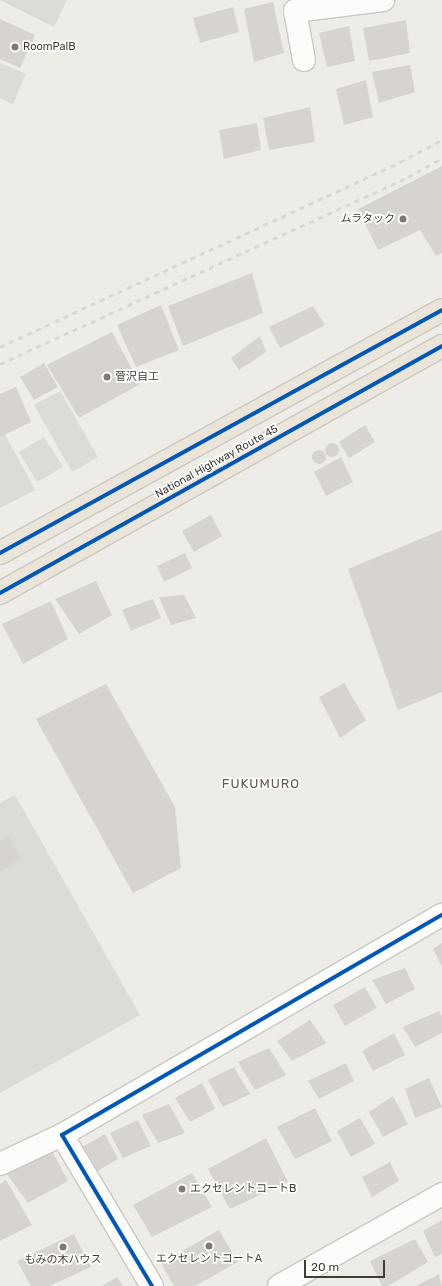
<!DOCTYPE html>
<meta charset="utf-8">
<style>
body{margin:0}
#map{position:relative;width:442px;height:1286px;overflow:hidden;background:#eeece6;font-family:Rubik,"Noto Sans JP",sans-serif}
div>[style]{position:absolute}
.parking>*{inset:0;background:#dddbd6}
.building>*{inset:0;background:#d7d4cf}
.round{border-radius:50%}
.roads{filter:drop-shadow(1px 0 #cac8c2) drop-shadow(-1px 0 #cac8c2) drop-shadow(0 1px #cac8c2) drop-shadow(0 -1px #cac8c2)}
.minor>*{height:22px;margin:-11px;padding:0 11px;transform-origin:11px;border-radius:11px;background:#fcfcfb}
.highway>*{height:22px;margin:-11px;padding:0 11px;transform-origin:11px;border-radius:11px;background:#ebe4d8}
.rail>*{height:3px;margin-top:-1.5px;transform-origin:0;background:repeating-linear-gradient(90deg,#d8d8d7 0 5px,transparent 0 10px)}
.cycleway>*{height:4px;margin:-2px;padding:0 2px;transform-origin:2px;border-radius:2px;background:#0057b8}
.dots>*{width:11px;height:11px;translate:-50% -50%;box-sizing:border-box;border:2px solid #fff;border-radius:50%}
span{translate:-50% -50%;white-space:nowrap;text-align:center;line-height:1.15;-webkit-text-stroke:3.5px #fff;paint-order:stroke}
.poi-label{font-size:11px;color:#433c33}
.left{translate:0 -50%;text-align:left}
.right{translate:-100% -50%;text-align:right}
.street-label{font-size:11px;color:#433c33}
.quarter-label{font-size:13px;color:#665a4b;letter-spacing:1px}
.scale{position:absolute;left:304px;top:1260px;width:81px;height:18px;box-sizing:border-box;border:2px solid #433c33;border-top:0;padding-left:5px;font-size:12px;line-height:14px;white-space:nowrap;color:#433c33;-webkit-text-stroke:3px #fff;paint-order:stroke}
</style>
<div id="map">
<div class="parking">
<i style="clip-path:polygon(0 0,67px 0,54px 27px)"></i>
<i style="clip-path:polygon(0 63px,26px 74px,13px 104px,0 98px)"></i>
<i style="clip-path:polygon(60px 391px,98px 457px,72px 472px,34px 405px)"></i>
<i style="clip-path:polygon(0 425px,35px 490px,0 508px)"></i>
<i style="clip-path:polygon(44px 437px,63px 467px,37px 482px,19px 452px)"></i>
<i style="clip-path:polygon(15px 795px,140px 1015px,0 1093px,0 803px)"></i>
</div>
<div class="building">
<i style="clip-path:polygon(273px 2px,284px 53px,254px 62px,244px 9px)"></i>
<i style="clip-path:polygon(233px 7px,239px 32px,200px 43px,193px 18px)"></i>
<i style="clip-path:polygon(0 19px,35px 35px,20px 68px,0 59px)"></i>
<i style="clip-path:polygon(406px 20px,410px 53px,369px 61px,363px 28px)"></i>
<i style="clip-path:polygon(349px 26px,355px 61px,327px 67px,319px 33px)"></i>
<i style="clip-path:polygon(410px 65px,415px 92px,379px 103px,372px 72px)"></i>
<i style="clip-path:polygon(366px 80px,373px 117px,344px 125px,336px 89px)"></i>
<i style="clip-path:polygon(310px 107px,315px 142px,269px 150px,263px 118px)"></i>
<i style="clip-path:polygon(257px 123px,261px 150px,224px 159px,219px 130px)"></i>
<i style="clip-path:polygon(442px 166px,442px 253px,436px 256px,420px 230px,378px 250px,358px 209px)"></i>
<i style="clip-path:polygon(252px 273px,263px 313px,183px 346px,168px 306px)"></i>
<i style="clip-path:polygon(161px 305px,179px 350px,136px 367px,117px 325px)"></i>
<i style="clip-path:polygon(313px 306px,325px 325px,280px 348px,269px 327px)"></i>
<i style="clip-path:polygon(112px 332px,140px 384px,79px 418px,47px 365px)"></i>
<i style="clip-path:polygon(260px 336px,266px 352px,239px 370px,231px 358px)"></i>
<i style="clip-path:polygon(44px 363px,58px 387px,34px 400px,20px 377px)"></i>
<i style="clip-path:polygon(16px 387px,31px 422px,0 437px,0 394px)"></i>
<i style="clip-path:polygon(365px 425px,375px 442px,349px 458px,339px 442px)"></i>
<i class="round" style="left:325px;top:443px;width:14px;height:14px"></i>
<i class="round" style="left:312px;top:450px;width:14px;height:14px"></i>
<i style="clip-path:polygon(341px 457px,353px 482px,326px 496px,314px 472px)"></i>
<i style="clip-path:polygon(211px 515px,222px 536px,194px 552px,182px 531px)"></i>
<i style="clip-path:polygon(442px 530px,442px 692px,398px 710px,348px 569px)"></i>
<i style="clip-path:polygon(185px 553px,192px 568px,164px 582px,157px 566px)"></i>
<i style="clip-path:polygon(96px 581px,112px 615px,79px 634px,55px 599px)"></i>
<i style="clip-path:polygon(184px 595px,196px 618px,171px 625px,159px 597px)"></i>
<i style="clip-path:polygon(153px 599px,161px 618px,131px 631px,122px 610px)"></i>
<i style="clip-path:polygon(51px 601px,68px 639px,23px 664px,2px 624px)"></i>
<i style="clip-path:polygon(344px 683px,366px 720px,340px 738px,319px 697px)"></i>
<i style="clip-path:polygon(106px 684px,175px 807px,181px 868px,133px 893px,36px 719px)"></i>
<i style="clip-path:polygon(9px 836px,21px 859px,0 871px,0 841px)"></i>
<i style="clip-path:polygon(442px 943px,442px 967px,433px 949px)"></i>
<i style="clip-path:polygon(405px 968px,415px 989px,386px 1004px,372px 980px)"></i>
<i style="clip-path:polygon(365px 987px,377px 1008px,345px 1026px,333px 1005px)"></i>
<i style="clip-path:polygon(439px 1011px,442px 1016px,442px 1033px,415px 1047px,403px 1027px)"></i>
<i style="clip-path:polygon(310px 1020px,326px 1043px,292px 1061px,277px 1041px)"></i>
<i style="clip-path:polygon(394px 1033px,405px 1055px,373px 1071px,362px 1051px)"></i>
<i style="clip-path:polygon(269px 1048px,286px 1075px,255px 1090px,238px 1062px)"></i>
<i style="clip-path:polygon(346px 1063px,354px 1081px,319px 1099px,308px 1081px)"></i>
<i style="clip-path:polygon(234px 1067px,250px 1094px,223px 1107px,208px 1080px)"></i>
<i style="clip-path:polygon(429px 1078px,442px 1107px,415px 1118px,405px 1089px)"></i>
<i style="clip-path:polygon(202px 1083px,215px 1109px,190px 1122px,175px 1098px)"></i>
<i style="clip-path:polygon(393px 1096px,408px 1124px,383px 1137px,369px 1112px)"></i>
<i style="clip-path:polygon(169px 1104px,185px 1133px,158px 1143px,142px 1115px)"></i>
<i style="clip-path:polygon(315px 1108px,332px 1141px,295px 1159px,277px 1127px)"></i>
<i style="clip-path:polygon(360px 1118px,375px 1144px,351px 1157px,337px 1131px)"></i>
<i style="clip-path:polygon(138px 1120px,151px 1146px,123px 1158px,110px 1133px)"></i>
<i style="clip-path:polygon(105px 1134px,118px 1159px,94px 1173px,79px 1149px)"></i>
<i style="clip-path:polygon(266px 1138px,288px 1182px,230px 1209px,208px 1169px)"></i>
<i style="clip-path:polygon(52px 1151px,68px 1181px,28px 1203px,6px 1173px)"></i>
<i style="clip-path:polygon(390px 1162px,399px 1181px,372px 1197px,362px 1177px)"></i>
<i style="clip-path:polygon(192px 1173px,212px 1207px,152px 1237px,133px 1205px)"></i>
<i style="clip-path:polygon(6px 1180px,32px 1225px,0 1241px,0 1184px)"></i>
<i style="clip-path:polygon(442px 1220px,442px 1254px,435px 1257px,423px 1231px)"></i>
<i style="clip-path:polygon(219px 1230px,238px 1262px,195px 1286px,174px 1286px,161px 1263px)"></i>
<i style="clip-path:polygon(74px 1234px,91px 1267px,49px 1286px,31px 1286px,17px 1261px)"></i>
<i style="clip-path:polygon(415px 1239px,428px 1262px,388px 1286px,382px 1286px,370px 1261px)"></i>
<i style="clip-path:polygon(439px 1274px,442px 1286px,416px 1286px)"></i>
<i style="clip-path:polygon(117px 1277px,123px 1286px,102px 1286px)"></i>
</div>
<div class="roads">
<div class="minor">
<i style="left:304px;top:60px;width:50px;rotate:-100.4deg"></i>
<i style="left:295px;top:11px;width:89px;rotate:-7.1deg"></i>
<i style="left:0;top:1164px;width:68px;rotate:-25.1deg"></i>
<i style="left:152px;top:1286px;width:176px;rotate:-120.8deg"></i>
<i style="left:62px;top:1135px;width:439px;rotate:-30.1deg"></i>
<i style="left:279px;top:1286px;width:187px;rotate:-29.4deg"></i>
</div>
<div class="highway">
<i style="left:0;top:553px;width:504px;rotate:-28.8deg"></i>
<i style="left:0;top:593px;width:506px;rotate:-29.2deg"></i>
</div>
</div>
<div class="rail">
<i style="left:0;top:347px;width:441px;rotate:-24.8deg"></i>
<i style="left:400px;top:162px;width:47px;rotate:-27.6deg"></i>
<i style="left:0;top:364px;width:449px;rotate:-24.6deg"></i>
<i style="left:408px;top:177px;width:39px;rotate:-29deg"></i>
</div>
<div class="cycleway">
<i style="left:0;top:553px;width:504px;rotate:-28.8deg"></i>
<i style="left:0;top:593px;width:506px;rotate:-29.2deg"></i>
<i style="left:152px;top:1286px;width:176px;rotate:-120.8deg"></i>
<i style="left:62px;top:1135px;width:439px;rotate:-30.1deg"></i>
</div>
<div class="dots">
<i style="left:15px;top:47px;background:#7f7a72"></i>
<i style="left:403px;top:219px;background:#7f7a72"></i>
<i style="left:107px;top:377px;background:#7f7a72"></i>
<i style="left:182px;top:1189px;background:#7f7a72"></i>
<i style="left:209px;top:1246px;background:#7f7a72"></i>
<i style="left:63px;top:1247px;background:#7f7a72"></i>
</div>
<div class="poi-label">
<span class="left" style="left:23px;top:47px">RoomPalB</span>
<span class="right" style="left:395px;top:219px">ムラタック</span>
<span class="left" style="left:115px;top:377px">菅沢自工</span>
<span class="left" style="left:190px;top:1189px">エクセレントコートB</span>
<span style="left:209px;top:1259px">エクセレントコートA</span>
<span style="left:63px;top:1260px">もみの木ハウス</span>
</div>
<div class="street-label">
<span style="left:217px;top:462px;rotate:-29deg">National Highway Route 45</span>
</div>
<div class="quarter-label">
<span style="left:261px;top:784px">FUKUMURO</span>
</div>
<div class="scale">20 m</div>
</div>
